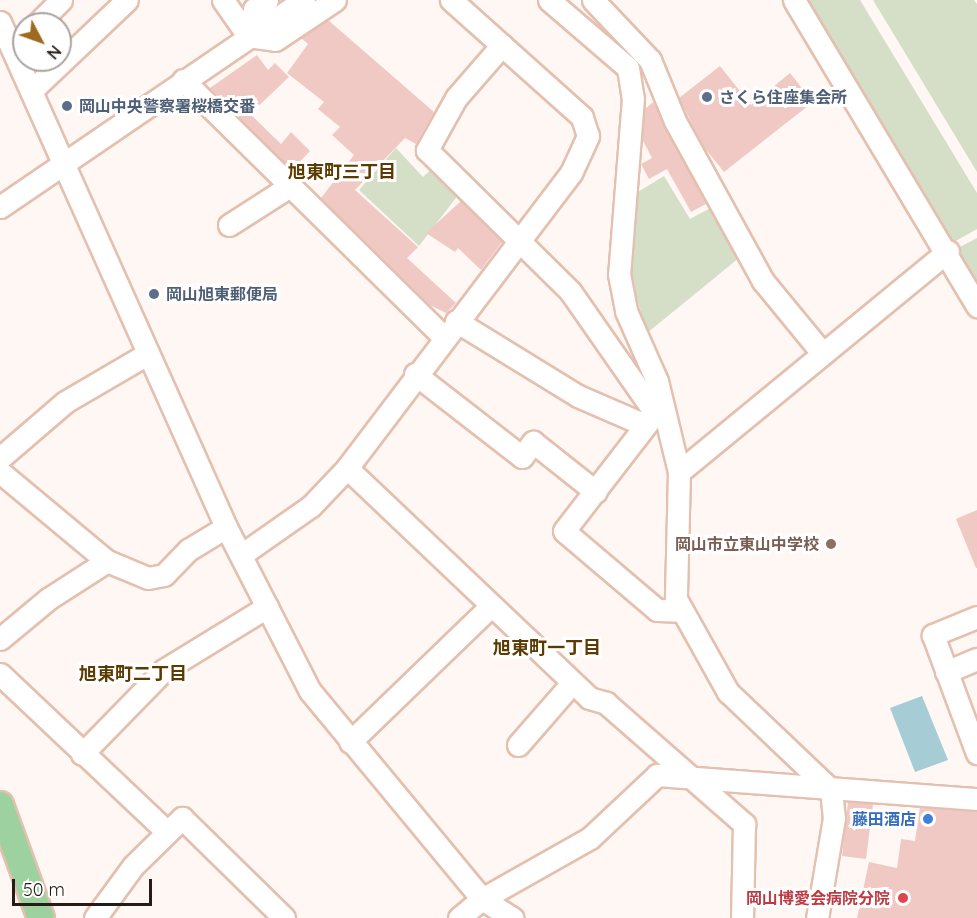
<!DOCTYPE html>
<meta charset="utf-8">
<style>
body{margin:0}
#map{position:relative;width:977px;height:918px;overflow:hidden;background:#fef7f3;font-family:Quicksand,"Noto Sans JP",sans-serif}
div>[style]{position:absolute}
.green>*{inset:0;background:#d5dec7}
.water>*{inset:0;background:#a6ccd5}
.building>*{inset:0;background:#f1c9c4}
.roads{filter:drop-shadow(2px 0 #e3c0af) drop-shadow(-2px 0 #e3c0af) drop-shadow(0 2px #e3c0af) drop-shadow(0 -2px #e3c0af)}
.minor>*{height:21px;margin:-10.5px;padding:0 10.5px;transform-origin:10.5px;border-radius:10.5px;background:#fff}
.major>*{height:26px;margin:-13px;padding:0 13px;transform-origin:13px;border-radius:13px;background:#9ed1a0}
.dots>*{width:16px;height:16px;translate:-50% -50%;box-sizing:border-box;border:3px solid #fff;border-radius:50%}
span{translate:-50% -50%;white-space:nowrap;text-align:center;line-height:1.15;-webkit-text-stroke:6px #fff;paint-order:stroke}
.service-label{font-size:16px;color:#4e5e75;font-weight:700}
.left{translate:0 -50%;text-align:left}
.education-label{font-size:16px;color:#785e54;font-weight:700}
.right{translate:-100% -50%;text-align:right}
.shop-label{font-size:16px;color:#366cbe;font-weight:700}
.health-label{font-size:16px;color:#be3a42;font-weight:700}
.neighbourhood-label{font-size:18px;color:#5c3b02;font-weight:700}
.north{position:absolute;left:12px;top:12px;width:60px;height:60px;box-sizing:border-box;background:#fff;border:2px solid #a9a4a1;border-radius:50%;rotate:131deg;font-size:16px;font-weight:700;line-height:24px;text-align:center;color:#281b15}
.north::after{content:'';display:block;margin:auto;width:21px;height:27px;background:#9c6b1f;clip-path:polygon(50% 0,100% 100%,50% 72%,0 100%)}
.scale{position:absolute;left:12px;top:879px;width:140px;height:27px;box-sizing:border-box;border:3px solid #281b15;border-top:0;padding-left:8px;font-size:18px;line-height:21px;white-space:nowrap;color:#281b15;-webkit-text-stroke:4px #fff;paint-order:stroke}
</style>
<div id="map">
<div class="green">
<i style="clip-path:polygon(806px 0,860px 0,977px 193px,977px 229px,954px 242px)"></i>
<i style="clip-path:polygon(873px 0,974px 0,977px 4px,977px 172px)"></i>
<i style="clip-path:polygon(396px 148px,423px 177px,436px 165px,462px 190px,419px 246px,359px 190px)"></i>
<i style="clip-path:polygon(664px 176px,690px 219px,716px 205px,739px 258px,647px 333px,631px 278px,636px 193px)"></i>
<i style="clip-path:polygon(977px 238px,977px 284px,958px 248px)"></i>
</div>
<div class="water">
<i style="clip-path:polygon(922px 696px,948px 760px,915px 772px,890px 708px)"></i>
</div>
<div class="building">
<i style="clip-path:polygon(328px 20px,434px 112px,416px 144px,405px 138px,355px 190px,418px 247px,407px 258px,456px 303px,446px 313px,430px 305px,321px 198px,354px 155px,332px 135px,340px 127px,318px 109px,324px 102px,287px 73px,308px 44px,301px 38px)"></i>
<i style="clip-path:polygon(257px 55px,268px 70px,275px 63px,289px 77px,250px 114px,281px 144px,291px 132px,310px 151px,292px 170px,210px 88px)"></i>
<i style="clip-path:polygon(720px 66px,751px 105px,790px 73px,813px 102px,724px 172px,703px 146px,679px 98px)"></i>
<i style="clip-path:polygon(653px 102px,706px 204px,691px 212px,667px 169px,649px 179px,641px 164px,652px 158px,642px 139px,645px 109px)"></i>
<i style="clip-path:polygon(461px 201px,502px 242px,481px 270px,458px 248px,455px 252px,426px 233px)"></i>
<i style="clip-path:polygon(977px 510px,977px 568px,976px 568px,956px 519px)"></i>
<i style="clip-path:polygon(848px 802px,873px 804px,866px 859px,842px 856px)"></i>
<i style="clip-path:polygon(920px 807px,977px 812px,977px 918px,857px 918px,869px 862px,897px 868px,901px 839px,915px 841px)"></i>
</div>
<div class="roads">
<div class="minor">
<i style="left:223px;top:0;width:44px;rotate:55.2deg"></i>
<i style="left:248px;top:36px;width:27px;rotate:8deg"></i>
<i style="left:275px;top:40px;width:72px;rotate:-33.7deg"></i>
<i style="left:549px;top:0;width:104px;rotate:40.7deg"></i>
<i style="left:628px;top:68px;width:30px;rotate:81deg"></i>
<i style="left:633px;top:98px;width:177px;rotate:94.5deg"></i>
<i style="left:619px;top:274px;width:38px;rotate:79deg"></i>
<i style="left:626px;top:311px;width:77px;rotate:66.1deg"></i>
<i style="left:657px;top:381px;width:94px;rotate:76.4deg"></i>
<i style="left:679px;top:472px;width:127px;rotate:91.4deg"></i>
<i style="left:676px;top:599px;width:107px;rotate:60.8deg"></i>
<i style="left:728px;top:692px;width:142px;rotate:43.6deg"></i>
<i style="left:831px;top:790px;width:28px;rotate:84deg"></i>
<i style="left:834px;top:818px;width:101px;rotate:99.6deg"></i>
<i style="left:593px;top:0;width:83px;rotate:46.5deg"></i>
<i style="left:650px;top:60px;width:66px;rotate:67.7deg"></i>
<i style="left:675px;top:121px;width:183px;rotate:61.2deg"></i>
<i style="left:763px;top:281px;width:94px;rotate:50.6deg"></i>
<i style="left:794px;top:0;width:357px;rotate:59.1deg"></i>
<i style="left:0;top:22px;width:553px;rotate:65.89deg"></i>
<i style="left:226px;top:527px;width:184px;rotate:62.9deg"></i>
<i style="left:310px;top:691px;width:270px;rotate:50.4deg"></i>
<i style="left:482px;top:899px;width:36px;rotate:32deg"></i>
<i style="left:37px;top:24px;width:34px;rotate:-45deg"></i>
<i style="left:248px;top:36px;width:28px;rotate:-77deg"></i>
<i style="left:254px;top:9px;width:16px;rotate:-35deg"></i>
<i style="left:502px;top:45px;width:70px;rotate:131deg"></i>
<i style="left:456px;top:98px;width:60px;rotate:119.1deg"></i>
<i style="left:427px;top:150px;width:201px;rotate:44.6deg"></i>
<i style="left:570px;top:291px;width:149px;rotate:55.1deg"></i>
<i style="left:183px;top:80px;width:365px;rotate:44.6deg"></i>
<i style="left:31px;top:91px;width:132px;rotate:-43.5deg"></i>
<i style="left:0;top:207px;width:368px;rotate:-34.3deg"></i>
<i style="left:229px;top:225px;width:72px;rotate:-32.6deg"></i>
<i style="left:456px;top:321px;width:143px;rotate:31.6deg"></i>
<i style="left:578px;top:396px;width:73px;rotate:23.4deg"></i>
<i style="left:415px;top:374px;width:135px;rotate:37.8deg"></i>
<i style="left:522px;top:457px;width:19px;rotate:-54deg"></i>
<i style="left:533px;top:442px;width:80px;rotate:38.4deg"></i>
<i style="left:662px;top:404px;width:160px;rotate:127.7deg"></i>
<i style="left:564px;top:531px;width:122px;rotate:40.3deg"></i>
<i style="left:657px;top:610px;width:24px;rotate:2deg"></i>
<i style="left:0;top:458px;width:86px;rotate:-40.7deg"></i>
<i style="left:65px;top:402px;width:95px;rotate:-30.3deg"></i>
<i style="left:347px;top:468px;width:334px;rotate:43.5deg"></i>
<i style="left:589px;top:698px;width:18px;rotate:16deg"></i>
<i style="left:606px;top:703px;width:184px;rotate:41.2deg"></i>
<i style="left:744px;top:824px;width:94px;rotate:91.2deg"></i>
<i style="left:0;top:472px;width:139px;rotate:39.8deg"></i>
<i style="left:107px;top:561px;width:44px;rotate:22.5deg"></i>
<i style="left:148px;top:578px;width:16px;rotate:-11deg"></i>
<i style="left:164px;top:575px;width:35px;rotate:-46deg"></i>
<i style="left:188px;top:550px;width:44px;rotate:-31.2deg"></i>
<i style="left:679px;top:472px;width:348px;rotate:-39.4deg"></i>
<i style="left:241px;top:555px;width:85px;rotate:-35deg"></i>
<i style="left:311px;top:506px;width:52px;rotate:-46.5deg"></i>
<i style="left:347px;top:468px;width:370px;rotate:-52.8deg"></i>
<i style="left:571px;top:173px;width:41px;rotate:-65.3deg"></i>
<i style="left:588px;top:136px;width:20px;rotate:-108deg"></i>
<i style="left:582px;top:117px;width:176px;rotate:-138.2deg"></i>
<i style="left:977px;top:617px;width:48px;rotate:157.8deg"></i>
<i style="left:933px;top:635px;width:126px;rotate:69.6deg"></i>
<i style="left:0;top:639px;width:62px;rotate:-39.8deg"></i>
<i style="left:48px;top:599px;width:70px;rotate:-32.8deg"></i>
<i style="left:946px;top:672px;width:34px;rotate:-23deg"></i>
<i style="left:0;top:674px;width:227px;rotate:43.4deg"></i>
<i style="left:350px;top:742px;width:194px;rotate:-44deg"></i>
<i style="left:518px;top:745px;width:82px;rotate:-48.9deg"></i>
<i style="left:82px;top:754px;width:117px;rotate:-45.7deg"></i>
<i style="left:164px;top:670px;width:121px;rotate:-31.5deg"></i>
<i style="left:95px;top:918px;width:64px;rotate:-53.8deg"></i>
<i style="left:133px;top:866px;width:69px;rotate:-44.4deg"></i>
<i style="left:182px;top:818px;width:143px;rotate:44.4deg"></i>
<i style="left:459px;top:918px;width:30px;rotate:-40deg"></i>
<i style="left:482px;top:899px;width:124px;rotate:-29.5deg"></i>
<i style="left:590px;top:838px;width:92px;rotate:-43.2deg"></i>
<i style="left:657px;top:775px;width:321px;rotate:4.3deg"></i>
</div>
<div class="major">
<i style="left:0;top:805px;width:120px;rotate:70.1deg"></i>
</div>
</div>
<div class="dots">
<i style="left:707px;top:97px;background:#5c6f8a"></i>
<i style="left:67px;top:106px;background:#5c6f8a"></i>
<i style="left:154px;top:294px;background:#5c6f8a"></i>
<i style="left:831px;top:544px;background:#8d6e63"></i>
<i style="left:928px;top:819px;background:#3f7fe0"></i>
<i style="left:903px;top:898px;background:#e0444e"></i>
</div>
<div class="service-label">
<span class="left" style="left:719px;top:97px">さくら住座集会所</span>
<span class="left" style="left:79px;top:106px">岡山中央警察署桜橋交番</span>
<span class="left" style="left:166px;top:294px">岡山旭東郵便局</span>
</div>
<div class="education-label">
<span class="right" style="left:819px;top:544px">岡山市立東山中学校</span>
</div>
<div class="shop-label">
<span class="right" style="left:916px;top:819px">藤田酒店</span>
</div>
<div class="health-label">
<span class="right" style="left:890px;top:898px">岡山博愛会病院分院</span>
</div>
<div class="neighbourhood-label">
<span style="left:342px;top:172px">旭東町三丁目</span>
<span style="left:547px;top:648px">旭東町一丁目</span>
<span style="left:133px;top:674px">旭東町二丁目</span>
</div>
<div class="north">N</div>
<div class="scale">50 m</div>
</div>
